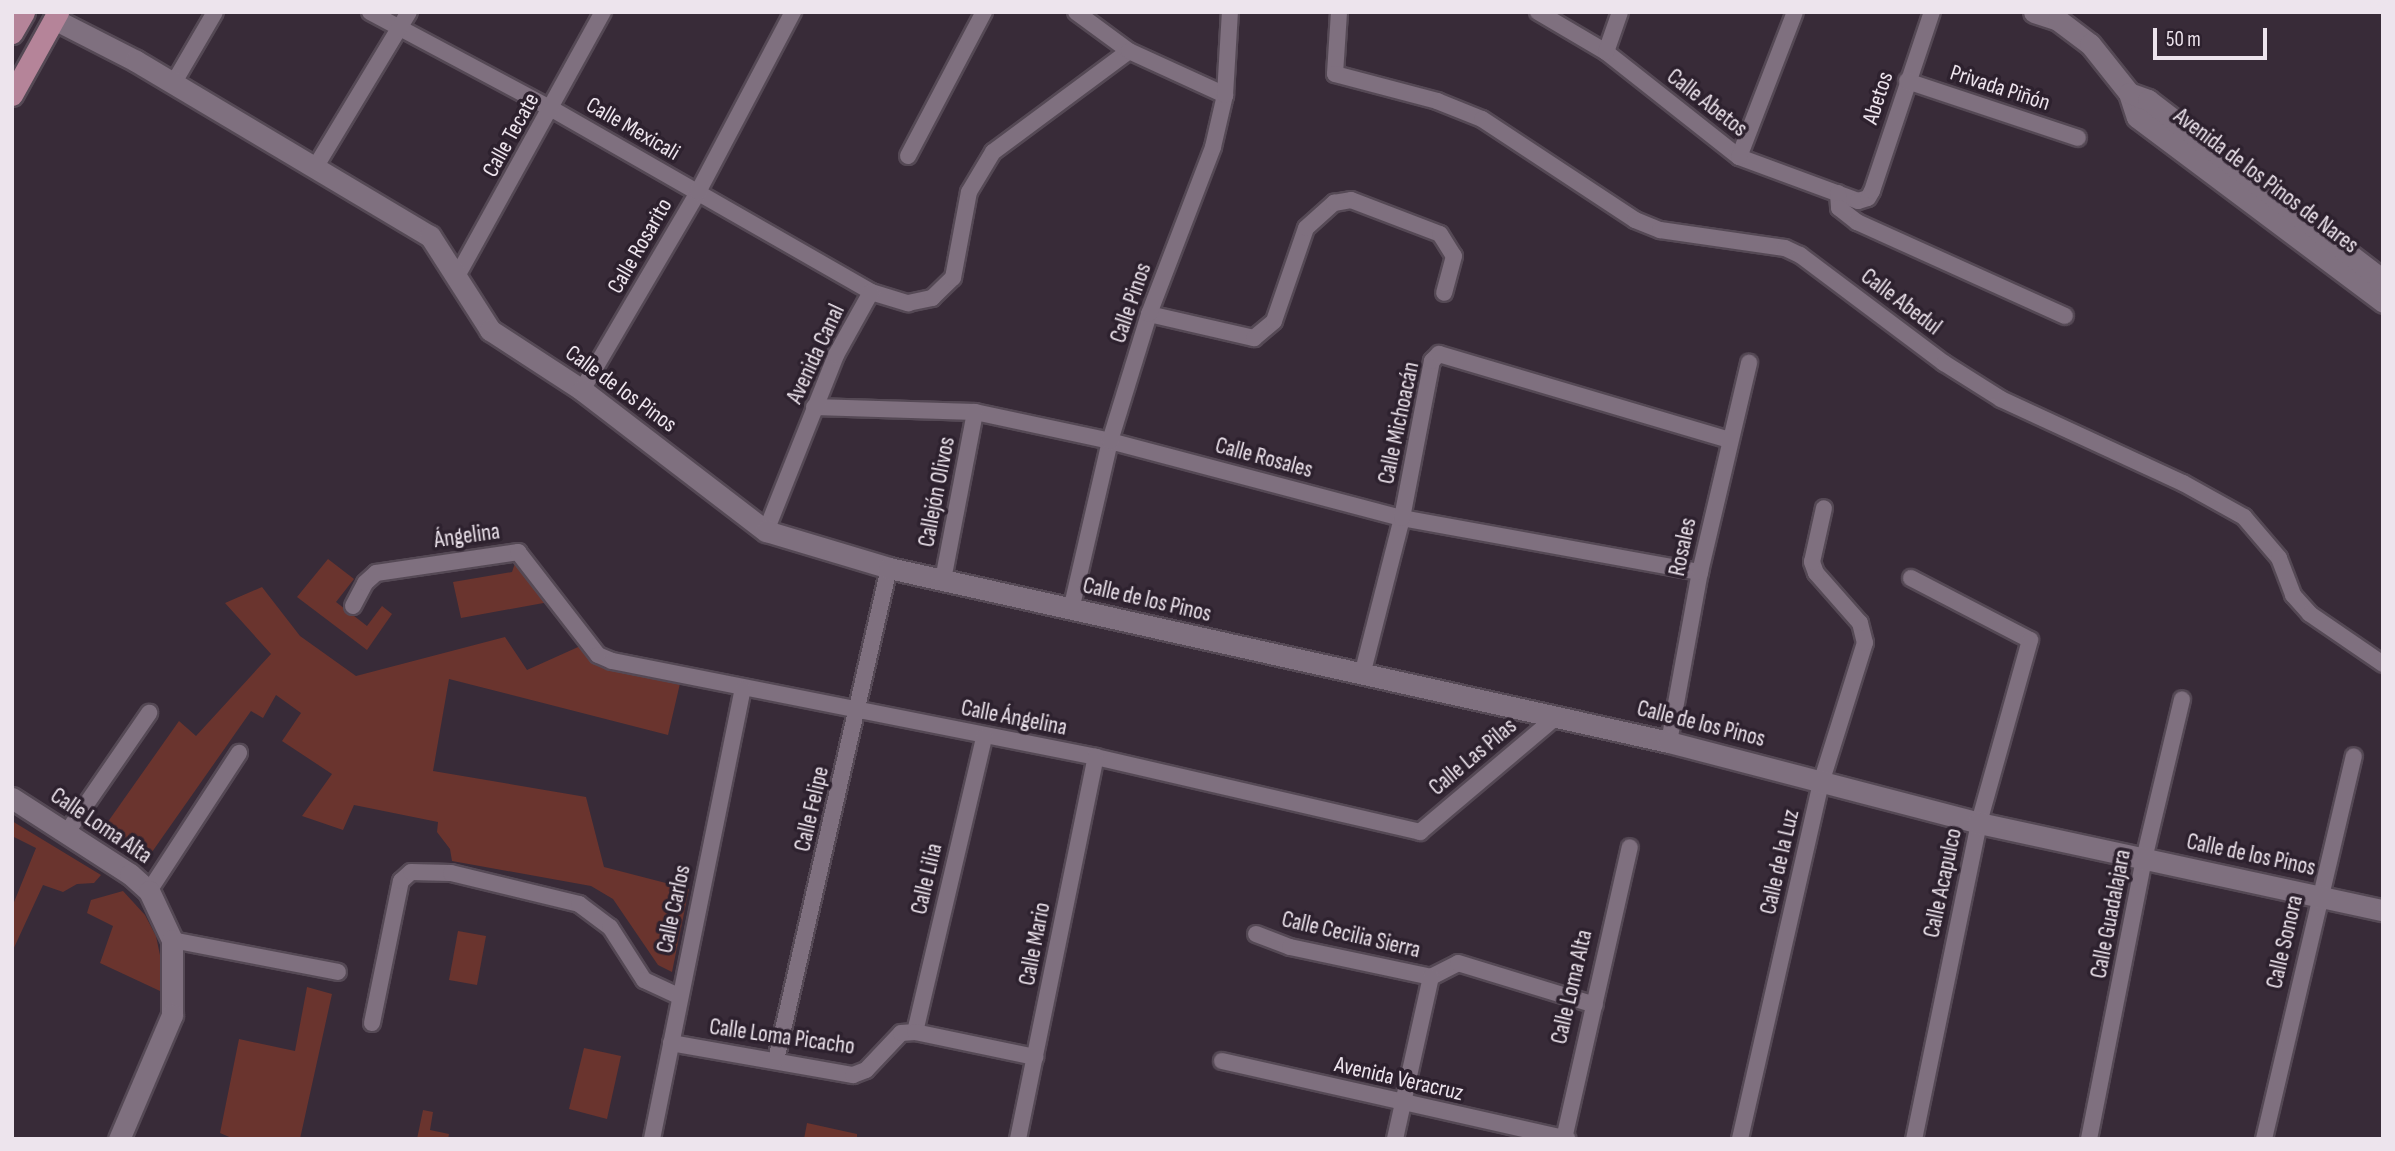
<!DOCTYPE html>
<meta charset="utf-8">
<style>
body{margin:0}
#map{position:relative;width:2395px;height:1151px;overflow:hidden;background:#382b38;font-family:"Sofia Sans Condensed",sans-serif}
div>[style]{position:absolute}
.green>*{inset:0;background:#6a342e}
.roads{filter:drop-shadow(2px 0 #554955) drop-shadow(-2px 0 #554955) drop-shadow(0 2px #554955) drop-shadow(0 -2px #554955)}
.street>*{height:16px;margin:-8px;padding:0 8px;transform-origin:8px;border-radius:8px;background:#7f707f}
.secondary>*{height:21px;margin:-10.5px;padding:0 10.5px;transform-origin:10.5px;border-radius:10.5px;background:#7f707f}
.primary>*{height:21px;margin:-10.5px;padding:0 10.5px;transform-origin:10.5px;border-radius:10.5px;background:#b58499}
span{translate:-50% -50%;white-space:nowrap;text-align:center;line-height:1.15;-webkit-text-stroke:7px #2d212e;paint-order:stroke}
.street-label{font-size:23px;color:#ede4ed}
.frame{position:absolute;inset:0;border:14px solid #ede4ed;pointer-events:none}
.scale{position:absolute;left:2153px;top:28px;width:114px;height:32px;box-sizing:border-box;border:4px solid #ede4ed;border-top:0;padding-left:9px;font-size:21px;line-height:24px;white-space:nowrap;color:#ede4ed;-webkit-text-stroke:5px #2d212e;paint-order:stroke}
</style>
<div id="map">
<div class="green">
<i style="clip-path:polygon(328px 559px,354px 579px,336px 602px,367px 626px,382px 606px,392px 614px,367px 650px,297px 597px)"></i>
<i style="clip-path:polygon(516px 560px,549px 602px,461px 618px,453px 582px,512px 572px)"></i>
<i style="clip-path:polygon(262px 587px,300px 636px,356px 676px,505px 637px,527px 670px,587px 643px,596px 653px,682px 675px,668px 735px,449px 679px,433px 771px,586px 797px,604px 867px,689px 889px,672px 972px,658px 965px,613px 899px,591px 886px,452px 861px,450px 849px,437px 832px,438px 822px,354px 805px,343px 830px,302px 816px,332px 774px,282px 741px,301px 713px,276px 695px,263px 718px,251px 711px,145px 862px,100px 833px,179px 721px,196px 736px,271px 654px,225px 603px)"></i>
<i style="clip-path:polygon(12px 821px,101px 875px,94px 883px,77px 884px,63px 892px,43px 885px,12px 952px,12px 907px,36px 848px,12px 836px)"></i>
<i style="clip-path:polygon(123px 891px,145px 915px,156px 936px,161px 960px,160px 991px,100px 963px,113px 926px,87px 913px,91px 900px)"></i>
<i style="clip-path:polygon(458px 931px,486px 936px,477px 985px,449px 980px)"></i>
<i style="clip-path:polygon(307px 987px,332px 994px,300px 1139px,234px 1139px,220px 1133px,239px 1039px,295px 1051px)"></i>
<i style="clip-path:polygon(584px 1048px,621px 1056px,607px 1119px,569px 1109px)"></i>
<i style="clip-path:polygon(423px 1110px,433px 1112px,430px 1130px,449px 1134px,448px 1139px,417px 1139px)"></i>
<i style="clip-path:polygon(807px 1123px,857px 1134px,857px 1139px,804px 1139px)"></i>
</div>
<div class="roads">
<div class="street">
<i style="left:370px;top:12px;width:206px;rotate:28.1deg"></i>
<i style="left:552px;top:109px;width:368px;rotate:29.8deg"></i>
<i style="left:871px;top:292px;width:39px;rotate:17deg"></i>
<i style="left:908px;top:303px;width:25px;rotate:-12deg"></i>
<i style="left:932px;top:298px;width:29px;rotate:-44deg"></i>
<i style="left:953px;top:278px;width:87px;rotate:-79.5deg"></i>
<i style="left:969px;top:192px;width:47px;rotate:-59deg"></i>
<i style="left:993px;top:152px;width:169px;rotate:-36.6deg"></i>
<i style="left:1076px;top:12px;width:66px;rotate:36.3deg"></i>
<i style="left:1129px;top:51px;width:106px;rotate:24.6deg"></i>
<i style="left:1339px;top:12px;width:62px;rotate:93.7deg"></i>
<i style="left:1335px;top:74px;width:106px;rotate:14.8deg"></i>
<i style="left:1437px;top:101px;width:48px;rotate:21.8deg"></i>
<i style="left:1482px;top:119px;width:183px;rotate:33.4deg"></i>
<i style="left:1635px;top:220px;width:27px;rotate:22deg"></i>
<i style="left:1660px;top:230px;width:126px;rotate:8.2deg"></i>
<i style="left:1785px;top:248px;width:17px;rotate:25deg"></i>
<i style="left:1800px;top:255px;width:180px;rotate:36.9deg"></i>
<i style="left:1944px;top:363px;width:67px;rotate:32.3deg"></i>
<i style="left:2001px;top:399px;width:200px;rotate:24.8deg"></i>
<i style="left:2183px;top:483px;width:70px;rotate:29.1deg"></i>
<i style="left:2244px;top:517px;width:54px;rotate:49.5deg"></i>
<i style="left:2279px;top:558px;width:40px;rotate:69deg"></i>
<i style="left:2293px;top:595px;width:25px;rotate:48deg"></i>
<i style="left:2310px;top:614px;width:88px;rotate:34.4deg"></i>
<i style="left:1538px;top:12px;width:79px;rotate:30.5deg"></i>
<i style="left:1606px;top:52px;width:169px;rotate:38.3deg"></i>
<i style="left:1739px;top:157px;width:127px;rotate:20.3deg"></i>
<i style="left:1858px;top:201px;width:10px;rotate:-17deg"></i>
<i style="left:1868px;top:198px;width:8px;rotate:-60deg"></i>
<i style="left:1872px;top:191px;width:189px;rotate:-71.5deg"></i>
<i style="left:1606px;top:52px;width:42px;rotate:-70.7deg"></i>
<i style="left:1907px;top:81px;width:180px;rotate:18.4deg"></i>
<i style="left:173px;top:84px;width:83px;rotate:-59.7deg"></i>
<i style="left:908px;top:156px;width:163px;rotate:-62.2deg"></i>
<i style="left:1739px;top:157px;width:155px;rotate:-68.9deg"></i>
<i style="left:316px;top:166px;width:180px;rotate:-58.9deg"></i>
<i style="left:1838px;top:193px;width:15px;rotate:86deg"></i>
<i style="left:1839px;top:208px;width:23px;rotate:38deg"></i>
<i style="left:1857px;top:222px;width:228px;rotate:24.3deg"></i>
<i style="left:456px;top:278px;width:304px;rotate:-61.1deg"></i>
<i style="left:1149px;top:314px;width:108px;rotate:12.9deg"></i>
<i style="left:1254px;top:338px;width:26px;rotate:-40deg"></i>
<i style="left:1274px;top:321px;width:98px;rotate:-71deg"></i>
<i style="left:1306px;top:228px;width:38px;rotate:-42deg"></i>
<i style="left:1334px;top:203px;width:17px;rotate:-10deg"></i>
<i style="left:1351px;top:200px;width:95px;rotate:20.9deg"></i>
<i style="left:1440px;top:234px;width:26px;rotate:58deg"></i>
<i style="left:1454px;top:256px;width:38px;rotate:105deg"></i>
<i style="left:582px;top:390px;width:229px;rotate:-59.6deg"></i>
<i style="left:698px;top:192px;width:204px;rotate:-62.2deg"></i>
<i style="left:814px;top:407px;width:161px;rotate:1.8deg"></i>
<i style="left:975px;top:412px;width:138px;rotate:12.1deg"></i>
<i style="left:1110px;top:441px;width:302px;rotate:14.8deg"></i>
<i style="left:1402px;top:518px;width:303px;rotate:10.3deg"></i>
<i style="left:766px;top:531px;width:189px;rotate:-68.3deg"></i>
<i style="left:836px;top:355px;width:72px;rotate:-60.9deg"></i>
<i style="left:1911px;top:578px;width:134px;rotate:27.5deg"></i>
<i style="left:2030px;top:640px;width:190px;rotate:105.6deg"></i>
<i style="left:1979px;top:823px;width:323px;rotate:101.6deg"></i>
<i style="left:943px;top:580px;width:171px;rotate:-79.2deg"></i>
<i style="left:353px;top:606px;width:26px;rotate:-62deg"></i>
<i style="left:365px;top:583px;width:15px;rotate:-42deg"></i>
<i style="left:376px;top:573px;width:144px;rotate:-8.4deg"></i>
<i style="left:518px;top:552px;width:130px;rotate:52.2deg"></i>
<i style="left:598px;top:655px;width:15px;rotate:23deg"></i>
<i style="left:612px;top:661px;width:493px;rotate:11.2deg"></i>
<i style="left:1096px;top:757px;width:333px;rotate:13deg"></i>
<i style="left:1420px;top:832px;width:178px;rotate:-40.2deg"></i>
<i style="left:1071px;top:610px;width:173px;rotate:-77deg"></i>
<i style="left:1110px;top:441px;width:133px;rotate:-72.9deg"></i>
<i style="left:1149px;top:314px;width:179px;rotate:-69deg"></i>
<i style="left:1213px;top:147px;width:53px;rotate:-77deg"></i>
<i style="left:1225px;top:95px;width:83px;rotate:-86.6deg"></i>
<i style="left:1362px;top:675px;width:162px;rotate:-75.7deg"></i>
<i style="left:1402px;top:518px;width:160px;rotate:-79.2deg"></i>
<i style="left:1432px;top:361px;width:10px;rotate:-45deg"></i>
<i style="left:1439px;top:354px;width:302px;rotate:16.5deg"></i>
<i style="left:1669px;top:742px;width:173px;rotate:-79.7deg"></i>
<i style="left:1700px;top:572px;width:215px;rotate:-76.8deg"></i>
<i style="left:67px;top:832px;width:145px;rotate:-55.4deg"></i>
<i style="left:149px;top:891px;width:165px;rotate:-56.9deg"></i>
<i style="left:1256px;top:934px;width:36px;rotate:21deg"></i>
<i style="left:1290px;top:947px;width:144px;rotate:12deg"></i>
<i style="left:1431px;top:977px;width:30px;rotate:-27deg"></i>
<i style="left:1458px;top:963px;width:143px;rotate:17deg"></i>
<i style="left:172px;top:940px;width:169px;rotate:10.9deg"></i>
<i style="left:372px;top:1023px;width:145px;rotate:-78.5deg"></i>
<i style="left:401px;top:881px;width:13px;rotate:-42deg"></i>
<i style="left:411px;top:872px;width:40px;rotate:1.4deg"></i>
<i style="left:451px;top:873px;width:132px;rotate:13.6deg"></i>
<i style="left:579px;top:904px;width:39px;rotate:37deg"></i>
<i style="left:610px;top:927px;width:63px;rotate:57.3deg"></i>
<i style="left:644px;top:980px;width:38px;rotate:25deg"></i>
<i style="left:915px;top:1032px;width:303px;rotate:-76.8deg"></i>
<i style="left:671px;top:1043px;width:185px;rotate:10deg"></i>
<i style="left:853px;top:1075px;width:14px;rotate:-21deg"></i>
<i style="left:866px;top:1070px;width:51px;rotate:-46.6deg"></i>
<i style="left:901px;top:1033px;width:14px;rotate:-4deg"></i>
<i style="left:915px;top:1032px;width:123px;rotate:11.8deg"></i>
<i style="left:776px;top:1060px;width:505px;rotate:-77.06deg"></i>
<i style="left:1222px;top:1061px;width:354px;rotate:12.7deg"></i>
<i style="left:652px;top:1139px;width:459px;rotate:-78.6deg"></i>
<i style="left:1018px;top:1139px;width:390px;rotate:-78.5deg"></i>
<i style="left:1395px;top:1139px;width:166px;rotate:-77.5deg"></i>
<i style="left:1564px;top:1139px;width:299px;rotate:-77.3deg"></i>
<i style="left:1740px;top:1139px;width:365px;rotate:-77.2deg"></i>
<i style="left:1821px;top:783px;width:147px;rotate:-72.6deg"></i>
<i style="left:1865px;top:643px;width:21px;rotate:-104deg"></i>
<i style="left:1860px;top:623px;width:67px;rotate:-131.3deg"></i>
<i style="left:1816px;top:573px;width:12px;rotate:-110deg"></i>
<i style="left:1812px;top:562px;width:55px;rotate:-77.5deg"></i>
<i style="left:2089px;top:1139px;width:285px;rotate:-78.9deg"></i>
<i style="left:2144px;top:859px;width:164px;rotate:-76.6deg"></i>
<i style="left:2264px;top:1139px;width:393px;rotate:-76.8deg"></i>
</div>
<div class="secondary">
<i style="left:2034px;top:12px;width:25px;rotate:18deg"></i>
<i style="left:2058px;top:20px;width:40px;rotate:37deg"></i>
<i style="left:2090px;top:44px;width:63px;rotate:51.5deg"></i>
<i style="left:2129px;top:93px;width:25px;rotate:72deg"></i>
<i style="left:2137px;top:117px;width:308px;rotate:36.9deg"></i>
<i style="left:54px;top:19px;width:92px;rotate:27.1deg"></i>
<i style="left:136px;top:61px;width:342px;rotate:30.8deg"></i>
<i style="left:430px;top:236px;width:112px;rotate:57.4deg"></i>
<i style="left:490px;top:330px;width:110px;rotate:33.1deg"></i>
<i style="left:582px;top:390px;width:232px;rotate:37.5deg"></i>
<i style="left:766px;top:531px;width:128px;rotate:16.7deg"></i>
<i style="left:889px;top:568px;width:799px;rotate:12.58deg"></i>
<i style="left:1669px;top:742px;width:320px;rotate:14.6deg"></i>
<i style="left:1979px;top:823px;width:413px;rotate:12.2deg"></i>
<i style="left:2129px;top:93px;width:20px;rotate:20deg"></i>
<i style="left:2148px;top:100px;width:296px;rotate:37.5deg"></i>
<i style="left:12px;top:798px;width:140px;rotate:32.8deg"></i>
<i style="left:130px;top:874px;width:25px;rotate:42deg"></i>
<i style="left:149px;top:891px;width:54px;rotate:64.9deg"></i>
<i style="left:172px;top:940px;width:75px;rotate:90deg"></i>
<i style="left:172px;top:1015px;width:135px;rotate:113.1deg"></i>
</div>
<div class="primary">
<i style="left:12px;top:33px;width:24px;rotate:-60deg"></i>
<i style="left:12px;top:95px;width:95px;rotate:-61deg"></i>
</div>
</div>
<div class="street-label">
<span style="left:2000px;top:88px;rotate:18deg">Privada Piñón</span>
<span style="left:1878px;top:98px;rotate:-72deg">Abetos</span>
<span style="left:1707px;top:103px;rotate:38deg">Calle Abetos</span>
<span style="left:633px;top:129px;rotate:30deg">Calle Mexicali</span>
<span style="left:511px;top:135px;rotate:-61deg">Calle Tecate</span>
<span style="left:2266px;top:181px;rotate:37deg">Avenida de los Pinos de Nares</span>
<span style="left:640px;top:246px;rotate:-60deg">Calle Rosarito</span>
<span style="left:1901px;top:302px;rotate:37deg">Calle Abedul</span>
<span style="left:1131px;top:303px;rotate:-71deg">Calle Pinos</span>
<span style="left:816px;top:354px;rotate:-65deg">Avenida Canal</span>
<span style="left:621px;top:389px;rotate:36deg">Calle de los Pinos</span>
<span style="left:1399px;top:423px;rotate:-78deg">Calle Michoacán</span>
<span style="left:1264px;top:458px;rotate:15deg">Calle Rosales</span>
<span style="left:937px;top:492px;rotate:-79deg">Callejón Olivos</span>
<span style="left:467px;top:536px;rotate:-8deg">Ángelina</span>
<span style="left:1683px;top:547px;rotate:-78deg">Rosales</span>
<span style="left:1147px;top:600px;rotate:13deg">Calle de los Pinos</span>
<span style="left:1014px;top:718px;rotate:11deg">Calle Ángelina</span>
<span style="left:1701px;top:724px;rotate:14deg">Calle de los Pinos</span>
<span style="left:1473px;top:757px;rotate:-40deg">Calle Las Pilas</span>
<span style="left:812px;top:809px;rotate:-77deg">Calle Felipe</span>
<span style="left:101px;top:826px;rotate:34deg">Calle Loma Alta</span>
<span style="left:2251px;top:855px;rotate:12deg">Calle de los Pinos</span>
<span style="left:1780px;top:862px;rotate:-77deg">Calle de la Luz</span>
<span style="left:927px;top:879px;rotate:-77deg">Calle Lilia</span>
<span style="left:1943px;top:883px;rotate:-78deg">Calle Acapulco</span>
<span style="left:674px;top:909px;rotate:-78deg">Calle Carlos</span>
<span style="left:2111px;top:914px;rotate:-79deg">Calle Guadalajara</span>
<span style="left:1351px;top:935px;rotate:13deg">Calle Cecilia Sierra</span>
<span style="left:2285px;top:942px;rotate:-77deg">Calle Sonora</span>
<span style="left:1035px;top:944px;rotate:-79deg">Calle Mario</span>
<span style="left:1572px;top:987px;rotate:-77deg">Calle Loma Alta</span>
<span style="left:782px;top:1037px;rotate:8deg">Calle Loma Picacho</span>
<span style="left:1399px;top:1079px;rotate:13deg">Avenida Veracruz</span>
</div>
<div class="frame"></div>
<div class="scale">50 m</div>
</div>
